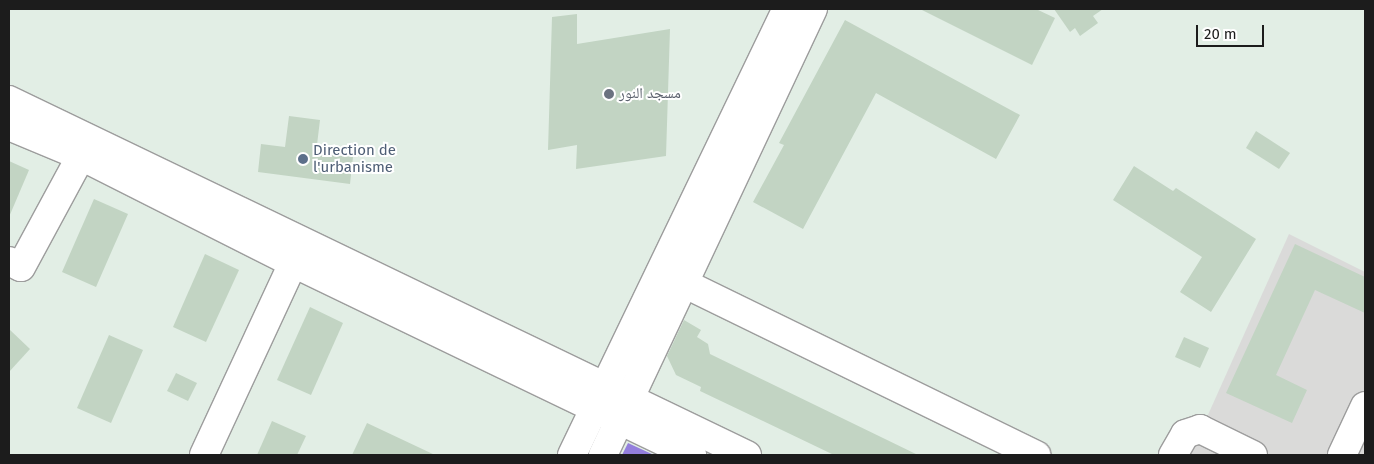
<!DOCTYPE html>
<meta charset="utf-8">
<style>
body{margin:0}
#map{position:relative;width:1374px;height:464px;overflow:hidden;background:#e2eee5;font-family:"Fira Sans","Noto Naskh Arabic",sans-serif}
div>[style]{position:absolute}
.residential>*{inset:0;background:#dadad9}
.pitch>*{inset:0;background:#947fdd}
.building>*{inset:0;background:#c2d4c3}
.roads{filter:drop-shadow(1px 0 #9d9d9d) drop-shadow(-1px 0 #9d9d9d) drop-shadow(0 1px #9d9d9d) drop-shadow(0 -1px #9d9d9d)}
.minor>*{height:28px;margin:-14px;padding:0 14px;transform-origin:14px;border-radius:14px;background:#fff}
.dots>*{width:14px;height:14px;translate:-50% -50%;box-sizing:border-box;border:2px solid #fff;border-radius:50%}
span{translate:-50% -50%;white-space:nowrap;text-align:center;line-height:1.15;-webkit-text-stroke:4px #fff;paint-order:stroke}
.worship-label{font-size:15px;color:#5b616d}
.left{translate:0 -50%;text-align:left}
.service-label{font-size:15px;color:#4e5e75}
.frame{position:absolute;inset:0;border:10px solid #1c1c1c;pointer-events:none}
.scale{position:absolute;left:1196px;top:25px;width:68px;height:22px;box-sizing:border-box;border:2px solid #1c1c1c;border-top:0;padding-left:6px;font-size:15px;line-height:18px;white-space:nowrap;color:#1c1c1c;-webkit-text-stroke:4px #fff;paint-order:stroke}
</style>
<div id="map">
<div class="residential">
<i style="clip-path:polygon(1289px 234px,1365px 272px,1365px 455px,1190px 455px)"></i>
</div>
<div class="pitch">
<i style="clip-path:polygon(628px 443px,654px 455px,622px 455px)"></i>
</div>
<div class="building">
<i style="clip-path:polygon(920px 9px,1036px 9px,1055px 18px,1032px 65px)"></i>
<i style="clip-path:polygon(1054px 9px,1103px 9px,1093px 16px,1098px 23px,1080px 36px,1075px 28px,1070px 32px)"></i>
<i style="clip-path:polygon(577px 14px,577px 44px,670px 29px,666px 156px,576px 169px,577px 145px,548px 150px,552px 17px)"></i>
<i style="clip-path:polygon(845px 20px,1020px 115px,996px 159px,876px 93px,803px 229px,753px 202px,784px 145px,779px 143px)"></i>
<i style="clip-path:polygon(289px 116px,320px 120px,316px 153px,353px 157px,350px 184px,258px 172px,261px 144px,285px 147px)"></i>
<i style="clip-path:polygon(1256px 131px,1290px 153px,1279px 169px,1246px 148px)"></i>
<i style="clip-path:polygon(9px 161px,29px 170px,9px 217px)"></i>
<i style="clip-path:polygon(1134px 166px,1173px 191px,1176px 188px,1256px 239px,1211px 312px,1180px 292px,1202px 257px,1113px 200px)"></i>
<i style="clip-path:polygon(94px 199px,128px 214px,96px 287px,62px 272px)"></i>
<i style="clip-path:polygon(1295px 244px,1365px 277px,1365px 313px,1315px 290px,1276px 375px,1307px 390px,1292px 423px,1226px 393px)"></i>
<i style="clip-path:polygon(205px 254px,239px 270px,206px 342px,173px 327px)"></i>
<i style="clip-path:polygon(310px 307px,343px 323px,311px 395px,277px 380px)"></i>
<i style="clip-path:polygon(684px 320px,701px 330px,697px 337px,708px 344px,710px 354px,918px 455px,834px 455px,700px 391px,701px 387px,676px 375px,667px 356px)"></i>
<i style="clip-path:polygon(9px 329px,30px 349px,9px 372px)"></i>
<i style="clip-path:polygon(109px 335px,143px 350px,111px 423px,77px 408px)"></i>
<i style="clip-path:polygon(1184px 337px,1209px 348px,1200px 368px,1175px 357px)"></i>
<i style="clip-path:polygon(176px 373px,197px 383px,188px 401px,167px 391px)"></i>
<i style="clip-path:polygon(272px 421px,306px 436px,297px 455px,257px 455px)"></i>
<i style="clip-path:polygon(367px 423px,435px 455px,352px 455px)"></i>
</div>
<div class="roads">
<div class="minor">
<i style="left:9px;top:100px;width:819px;rotate:25.69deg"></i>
<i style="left:9px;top:126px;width:78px;rotate:22.6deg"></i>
<i style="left:81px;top:156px;width:237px;rotate:26.8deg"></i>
<i style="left:293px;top:263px;width:443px;rotate:25.7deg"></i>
<i style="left:9px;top:261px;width:13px;rotate:27deg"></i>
<i style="left:21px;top:267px;width:126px;rotate:-61.6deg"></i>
<i style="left:667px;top:275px;width:411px;rotate:26deg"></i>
<i style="left:204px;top:455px;width:212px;rotate:-65.1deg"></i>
<i style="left:572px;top:455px;width:495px;rotate:-64.3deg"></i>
<i style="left:603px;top:455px;width:493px;rotate:-64.8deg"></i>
<i style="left:1173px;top:455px;width:24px;rotate:-60deg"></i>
<i style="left:1185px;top:434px;width:16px;rotate:-18deg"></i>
<i style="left:1200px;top:429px;width:59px;rotate:26.1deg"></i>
<i style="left:1342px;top:455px;width:54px;rotate:-64.9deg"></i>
</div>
</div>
<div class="dots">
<i style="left:609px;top:94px;background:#6b7280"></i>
<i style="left:303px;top:159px;background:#5c6f8a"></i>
</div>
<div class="worship-label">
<span class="left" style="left:619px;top:94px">مسجد النور</span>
</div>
<div class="service-label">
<span class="left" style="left:313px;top:159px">Direction de<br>l'urbanisme</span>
</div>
<div class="frame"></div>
<div class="scale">20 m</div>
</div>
